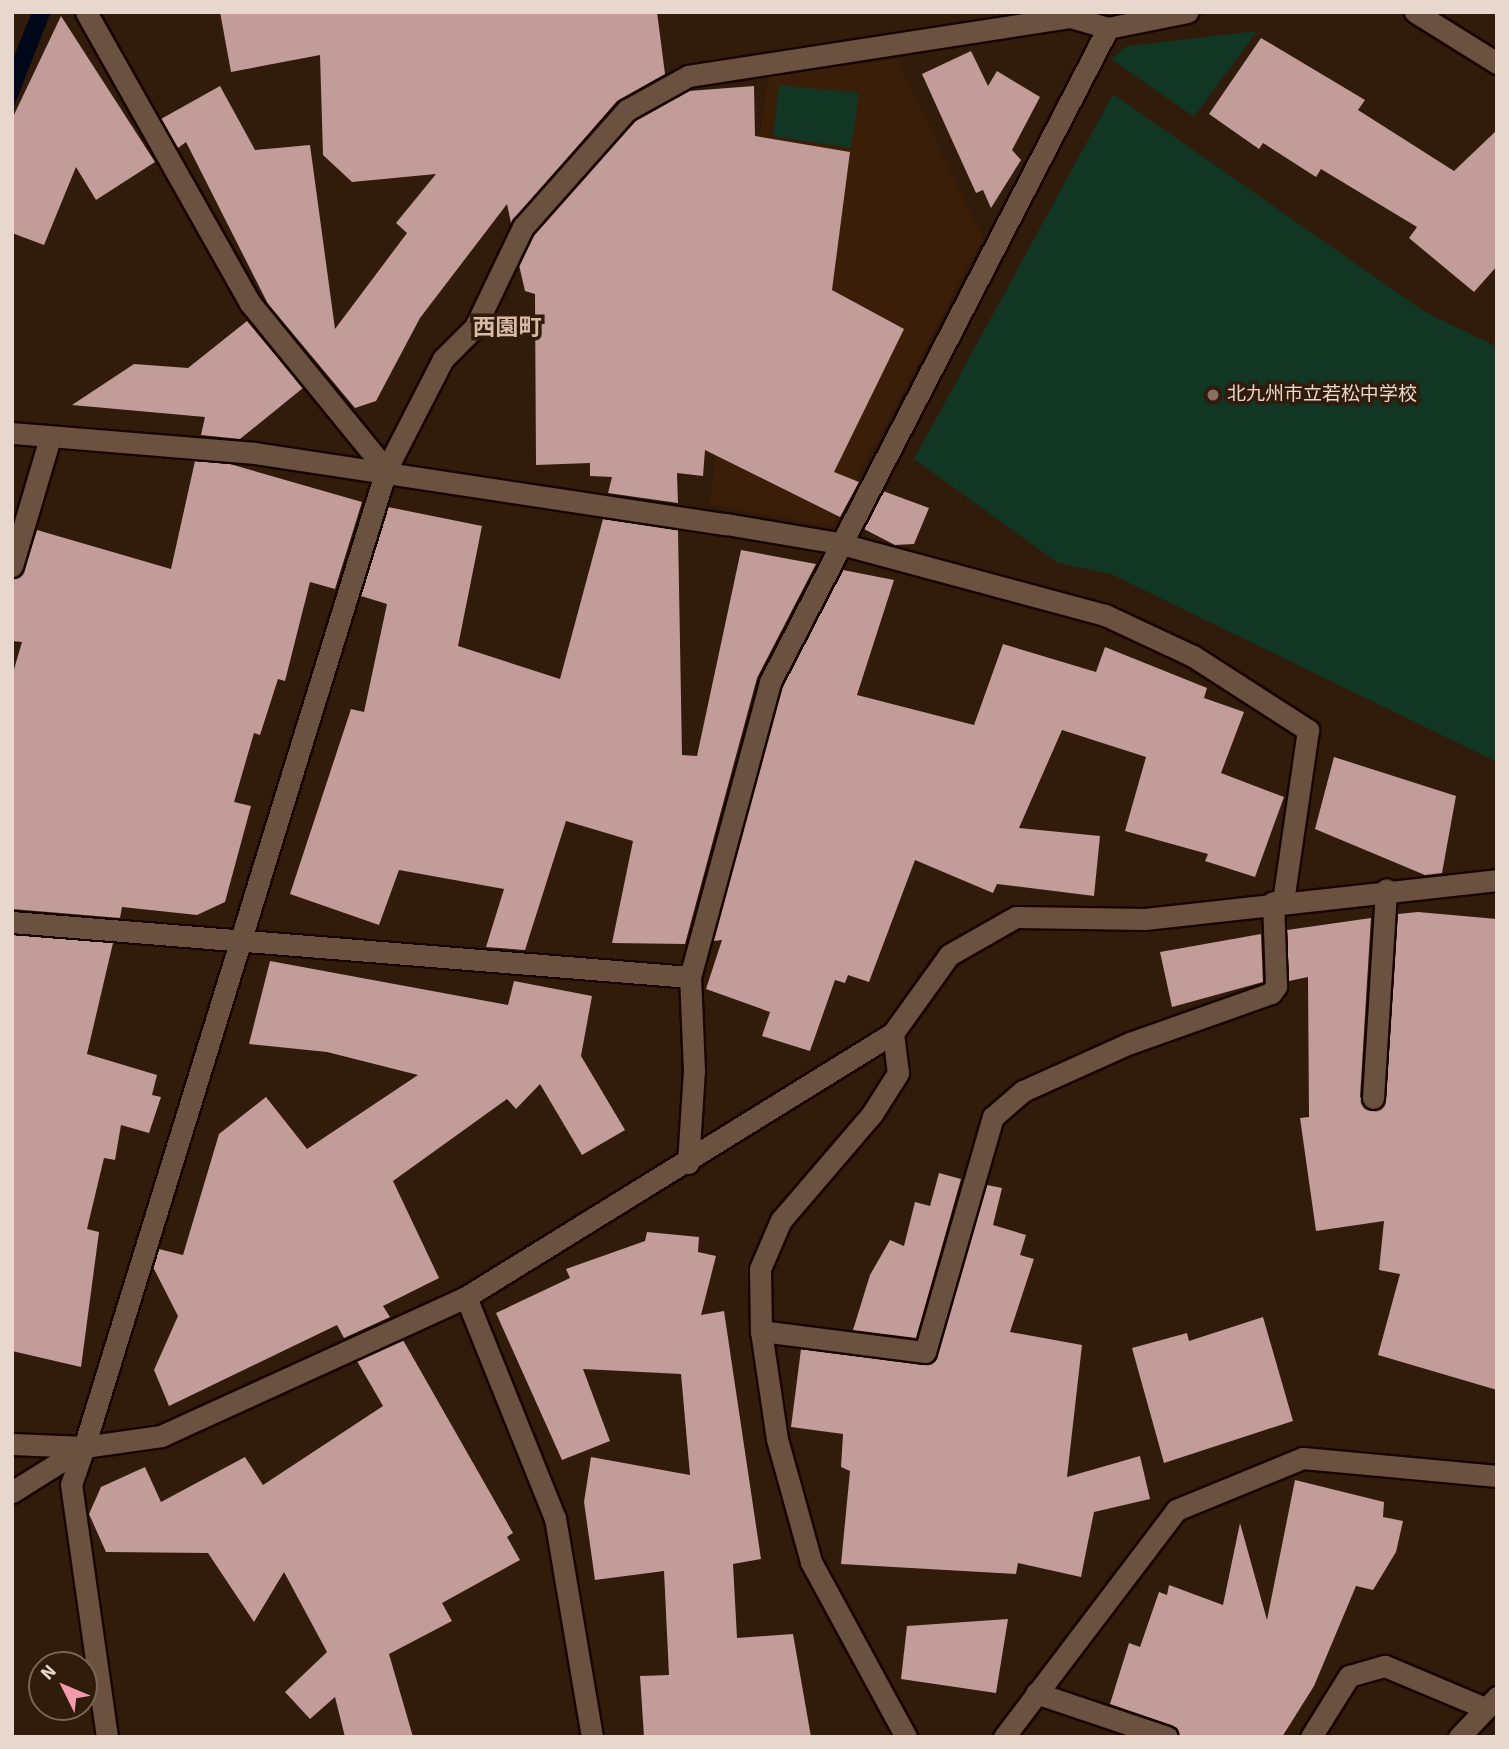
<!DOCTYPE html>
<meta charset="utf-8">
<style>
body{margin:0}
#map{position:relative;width:1509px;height:1749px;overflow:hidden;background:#311b0a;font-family:"Source Sans 3","Noto Sans JP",sans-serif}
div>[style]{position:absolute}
.built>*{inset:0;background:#3a1e08}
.green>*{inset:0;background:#123624}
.water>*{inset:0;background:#00081a}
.building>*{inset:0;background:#c19c99}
.roads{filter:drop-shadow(2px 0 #180500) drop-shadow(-2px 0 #180500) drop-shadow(0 2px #180500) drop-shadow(0 -2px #180500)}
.lane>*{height:21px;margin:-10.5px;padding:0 10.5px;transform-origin:10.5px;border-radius:10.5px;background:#6b513f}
.street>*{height:21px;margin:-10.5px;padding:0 10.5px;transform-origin:10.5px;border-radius:10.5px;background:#6b513f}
.dots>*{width:19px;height:19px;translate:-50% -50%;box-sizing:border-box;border:4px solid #311b0a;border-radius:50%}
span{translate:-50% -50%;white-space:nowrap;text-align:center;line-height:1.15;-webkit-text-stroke:7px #311b0a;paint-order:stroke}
.poi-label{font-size:19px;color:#e7d7cd}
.left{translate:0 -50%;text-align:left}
.quarter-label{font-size:23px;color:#d8baa6;font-weight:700}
.frame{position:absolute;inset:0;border:14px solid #e7d7cd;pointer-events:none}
.north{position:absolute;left:28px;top:1651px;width:70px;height:70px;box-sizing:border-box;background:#311b0a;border:2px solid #7a6658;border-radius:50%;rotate:313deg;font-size:19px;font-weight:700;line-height:28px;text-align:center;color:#e7d7cd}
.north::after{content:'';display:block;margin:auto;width:24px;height:32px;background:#f39aac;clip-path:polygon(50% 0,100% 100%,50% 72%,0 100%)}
</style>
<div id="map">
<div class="built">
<i style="clip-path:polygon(896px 59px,983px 238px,832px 527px,709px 504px,768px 76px)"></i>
</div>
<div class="green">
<i style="clip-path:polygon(1257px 31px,1194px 117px,1111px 59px,1127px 46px)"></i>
<i style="clip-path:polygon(779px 85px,859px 93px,851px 148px,773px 136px)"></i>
<i style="clip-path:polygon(1113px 94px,1425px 312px,1497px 347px,1497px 762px,1111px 574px,1058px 563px,914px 459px)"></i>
</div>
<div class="water">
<i style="clip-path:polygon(32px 12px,51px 12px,12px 111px,12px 61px)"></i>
</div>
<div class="building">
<i style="clip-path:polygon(220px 12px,657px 12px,665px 74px,617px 101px,511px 223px,507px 204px,420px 318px,376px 401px,355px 408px,268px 304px,186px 142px,178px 148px,161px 119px,220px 86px,255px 150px,310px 145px,335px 329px,407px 233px,396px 223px,436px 174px,352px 182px,323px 155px,320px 55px,231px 72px)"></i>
<i style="clip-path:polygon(61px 16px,155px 162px,96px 200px,76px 167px,44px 245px,12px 233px,12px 119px)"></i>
<i style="clip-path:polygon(1261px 38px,1365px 100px,1358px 110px,1454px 171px,1497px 130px,1497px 266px,1474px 292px,1409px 238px,1417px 227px,1321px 169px,1316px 177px,1263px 143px,1259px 149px,1209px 114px)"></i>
<i style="clip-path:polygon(971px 51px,988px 86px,997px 71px,1040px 97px,1012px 150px,1021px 160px,991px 208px,983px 190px,976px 193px,922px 74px)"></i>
<i style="clip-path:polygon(754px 86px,755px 136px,850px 152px,832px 290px,904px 329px,834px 472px,859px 482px,840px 517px,705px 450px,703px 476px,677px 473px,678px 503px,608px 493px,612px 477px,590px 476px,590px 463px,536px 465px,535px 294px,525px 291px,519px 265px,534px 234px,635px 120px,689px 91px)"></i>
<i style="clip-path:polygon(247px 321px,303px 388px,240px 439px,201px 435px,205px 417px,72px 405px,134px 364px,188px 368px)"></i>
<i style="clip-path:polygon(195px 461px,230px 464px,362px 502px,335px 589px,310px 582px,285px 681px,278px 679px,260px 735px,254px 733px,234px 802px,251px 806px,225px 902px,197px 915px,122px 907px,120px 918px,12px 909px,12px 676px,22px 642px,12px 641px,12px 579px,24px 570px,37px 530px,171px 569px)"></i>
<i style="clip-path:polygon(883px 491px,929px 508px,914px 544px,895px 545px,864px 529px)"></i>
<i style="clip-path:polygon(388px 507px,482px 526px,458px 646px,560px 679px,603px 519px,678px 530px,682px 755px,697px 756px,741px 550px,816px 564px,757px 678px,685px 944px,612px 943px,633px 841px,566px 821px,525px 950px,486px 947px,504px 889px,399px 870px,379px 925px,290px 894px,351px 709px,364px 712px,387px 604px,361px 596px)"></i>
<i style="clip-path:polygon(843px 570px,894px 580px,857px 695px,974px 725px,1003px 644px,1096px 672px,1105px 647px,1207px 688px,1204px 698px,1244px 712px,1221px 773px,1284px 797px,1255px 877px,1205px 861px,1208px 854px,1125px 831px,1146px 757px,1062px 730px,1019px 828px,1100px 836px,1094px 896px,997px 884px,993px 893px,915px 860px,869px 982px,848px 975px,845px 983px,835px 980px,810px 1051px,762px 1036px,770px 1012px,706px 989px,722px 940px,713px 941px,782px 687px)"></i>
<i style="clip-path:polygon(1334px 757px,1456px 796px,1442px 873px,1425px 875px,1315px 829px)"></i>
<i style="clip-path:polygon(1418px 912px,1497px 919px,1497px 1390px,1378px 1355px,1400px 1274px,1379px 1270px,1384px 1221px,1316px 1231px,1300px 1118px,1309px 1117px,1308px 977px,1289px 981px,1287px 930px,1371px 918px,1360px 1097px,1373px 1111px,1386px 1099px,1398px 914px)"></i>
<i style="clip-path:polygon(1261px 934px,1263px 982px,1172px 1007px,1160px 952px)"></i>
<i style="clip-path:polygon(12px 935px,113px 943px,87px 1054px,157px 1075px,152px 1095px,161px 1097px,149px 1133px,121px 1125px,115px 1160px,104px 1158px,87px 1229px,99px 1232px,81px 1367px,12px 1351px)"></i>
<i style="clip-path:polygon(270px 961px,508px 1005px,514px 981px,592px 996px,581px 1056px,625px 1130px,582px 1155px,540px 1084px,516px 1109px,507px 1099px,393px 1181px,439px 1278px,383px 1306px,390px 1317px,344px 1338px,337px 1325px,169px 1406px,154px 1370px,178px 1316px,153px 1267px,159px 1249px,183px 1255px,219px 1134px,266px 1097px,307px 1149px,418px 1075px,327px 1052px,249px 1044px)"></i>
<i style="clip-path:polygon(939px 1173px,961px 1179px,916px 1338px,853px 1330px,870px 1275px,890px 1240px,904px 1246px,915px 1202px,930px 1206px)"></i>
<i style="clip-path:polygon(987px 1185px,1002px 1188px,993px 1225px,1026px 1235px,1020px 1255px,1034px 1259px,1010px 1332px,1082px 1345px,1067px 1477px,1140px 1456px,1150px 1499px,1094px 1512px,1081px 1577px,1018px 1563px,1016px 1574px,841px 1564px,850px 1471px,841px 1467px,843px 1434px,791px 1427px,801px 1349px,934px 1361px)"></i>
<i style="clip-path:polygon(647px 1232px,699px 1237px,698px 1252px,716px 1256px,701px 1315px,724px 1311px,761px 1559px,733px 1564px,737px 1638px,793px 1634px,811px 1737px,644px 1737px,640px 1676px,669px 1675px,664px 1571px,595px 1580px,584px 1502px,591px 1457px,690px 1475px,681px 1374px,583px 1369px,610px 1441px,562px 1460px,496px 1313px,570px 1278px,566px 1269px,645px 1241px)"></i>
<i style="clip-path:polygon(1263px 1317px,1293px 1421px,1164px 1463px,1132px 1348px,1187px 1333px,1189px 1341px)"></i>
<i style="clip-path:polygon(403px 1340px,513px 1533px,507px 1537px,520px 1560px,442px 1603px,452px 1621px,389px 1654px,413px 1737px,345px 1737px,335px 1697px,310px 1719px,285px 1692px,327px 1652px,284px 1572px,254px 1622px,208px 1553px,106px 1552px,89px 1514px,101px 1487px,145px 1467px,161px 1502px,245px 1457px,263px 1485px,383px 1406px,357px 1361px)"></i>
<i style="clip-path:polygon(1295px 1480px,1384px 1502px,1383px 1517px,1403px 1521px,1396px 1552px,1373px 1590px,1356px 1586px,1314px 1686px,1282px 1737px,1180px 1737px,1171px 1725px,1110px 1704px,1129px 1643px,1140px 1647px,1159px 1592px,1167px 1595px,1169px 1585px,1223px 1605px,1240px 1523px,1267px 1620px)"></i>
<i style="clip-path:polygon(1008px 1619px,996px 1693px,901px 1679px,907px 1626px)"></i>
</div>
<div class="roads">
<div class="lane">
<i style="left:1373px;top:1098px;width:209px;rotate:-86.4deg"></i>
<i style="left:761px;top:1331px;width:165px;rotate:7.3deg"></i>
<i style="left:925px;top:1352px;width:245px;rotate:-73.9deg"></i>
<i style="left:993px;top:1117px;width:40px;rotate:-41deg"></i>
<i style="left:1023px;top:1091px;width:117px;rotate:-24.2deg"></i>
<i style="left:1130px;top:1043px;width:150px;rotate:-19.5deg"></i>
<i style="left:1271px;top:993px;width:9px;rotate:-54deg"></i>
<i style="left:1276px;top:986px;width:84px;rotate:-92deg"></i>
<i style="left:84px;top:1447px;width:39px;rotate:109deg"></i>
<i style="left:71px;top:1484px;width:256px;rotate:81.9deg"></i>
<i style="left:1036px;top:1693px;width:138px;rotate:18.6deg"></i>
</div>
<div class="street">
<i style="left:86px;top:12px;width:334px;rotate:60.6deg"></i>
<i style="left:250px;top:303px;width:215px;rotate:50.8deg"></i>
<i style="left:1415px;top:12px;width:97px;rotate:31.9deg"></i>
<i style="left:12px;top:433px;width:243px;rotate:4.7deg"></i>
<i style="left:254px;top:453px;width:477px;rotate:8.6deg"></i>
<i style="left:726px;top:524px;width:114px;rotate:9.6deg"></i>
<i style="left:838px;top:543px;width:277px;rotate:15.1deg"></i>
<i style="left:1105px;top:615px;width:97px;rotate:25deg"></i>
<i style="left:1193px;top:656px;width:137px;rotate:32.8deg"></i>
<i style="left:1308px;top:730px;width:174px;rotate:98.3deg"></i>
<i style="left:12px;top:566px;width:134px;rotate:-73.5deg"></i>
<i style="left:12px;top:922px;width:680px;rotate:4.64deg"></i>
<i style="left:893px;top:1033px;width:40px;rotate:82.9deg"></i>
<i style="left:898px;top:1073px;width:49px;rotate:122.4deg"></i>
<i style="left:872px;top:1114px;width:140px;rotate:130.6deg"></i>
<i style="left:781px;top:1220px;width:53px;rotate:113.2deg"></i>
<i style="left:760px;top:1269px;width:62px;rotate:89.1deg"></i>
<i style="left:761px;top:1331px;width:109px;rotate:81.6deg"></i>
<i style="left:777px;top:1439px;width:128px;rotate:74.5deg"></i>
<i style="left:811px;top:1562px;width:199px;rotate:61.5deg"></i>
<i style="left:688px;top:1163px;width:92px;rotate:-86.3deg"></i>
<i style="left:694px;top:1071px;width:94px;rotate:-92.4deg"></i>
<i style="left:690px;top:977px;width:306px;rotate:-74.8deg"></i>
<i style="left:770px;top:682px;width:736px;rotate:-62.67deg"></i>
<i style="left:1108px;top:28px;width:81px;rotate:-11.4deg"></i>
<i style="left:466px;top:1297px;width:238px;rotate:68.1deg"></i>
<i style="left:555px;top:1518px;width:222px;rotate:80.4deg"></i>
<i style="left:12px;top:1444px;width:72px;rotate:2.4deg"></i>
<i style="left:84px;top:1447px;width:78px;rotate:-8.1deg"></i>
<i style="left:161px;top:1436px;width:335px;rotate:-24.5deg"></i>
<i style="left:466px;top:1297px;width:502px;rotate:-31.73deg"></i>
<i style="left:893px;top:1033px;width:96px;rotate:-54.3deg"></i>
<i style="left:949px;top:955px;width:77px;rotate:-29.6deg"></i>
<i style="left:1016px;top:917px;width:129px;rotate:0.9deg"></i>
<i style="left:1145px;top:919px;width:354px;rotate:-6.3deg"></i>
<i style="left:12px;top:1492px;width:85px;rotate:-32deg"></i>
<i style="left:84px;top:1447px;width:1023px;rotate:-72.82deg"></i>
<i style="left:386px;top:470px;width:125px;rotate:-62.8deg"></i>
<i style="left:443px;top:359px;width:45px;rotate:-45deg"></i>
<i style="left:475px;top:327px;width:111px;rotate:-64.4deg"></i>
<i style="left:523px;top:227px;width:157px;rotate:-48.4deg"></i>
<i style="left:627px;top:110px;width:70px;rotate:-29.1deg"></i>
<i style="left:688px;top:76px;width:387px;rotate:-8.8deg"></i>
<i style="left:1070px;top:17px;width:40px;rotate:16deg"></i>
<i style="left:1004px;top:1737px;width:285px;rotate:-52.8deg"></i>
<i style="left:1176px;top:1510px;width:137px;rotate:-22.3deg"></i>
<i style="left:1303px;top:1458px;width:195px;rotate:5.3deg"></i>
<i style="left:1311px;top:1737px;width:72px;rotate:-58.1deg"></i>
<i style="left:1349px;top:1676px;width:37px;rotate:-16deg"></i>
<i style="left:1385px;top:1666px;width:108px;rotate:22.8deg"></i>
<i style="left:1459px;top:1737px;width:55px;rotate:-46.5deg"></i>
</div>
</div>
<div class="dots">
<i style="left:1213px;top:395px;background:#8d6e63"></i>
</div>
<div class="poi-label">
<span class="left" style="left:1227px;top:395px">北九州市立若松中学校</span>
</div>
<div class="quarter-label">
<span style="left:507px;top:328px">西園町</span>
</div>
<div class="frame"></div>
<div class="north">N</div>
</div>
